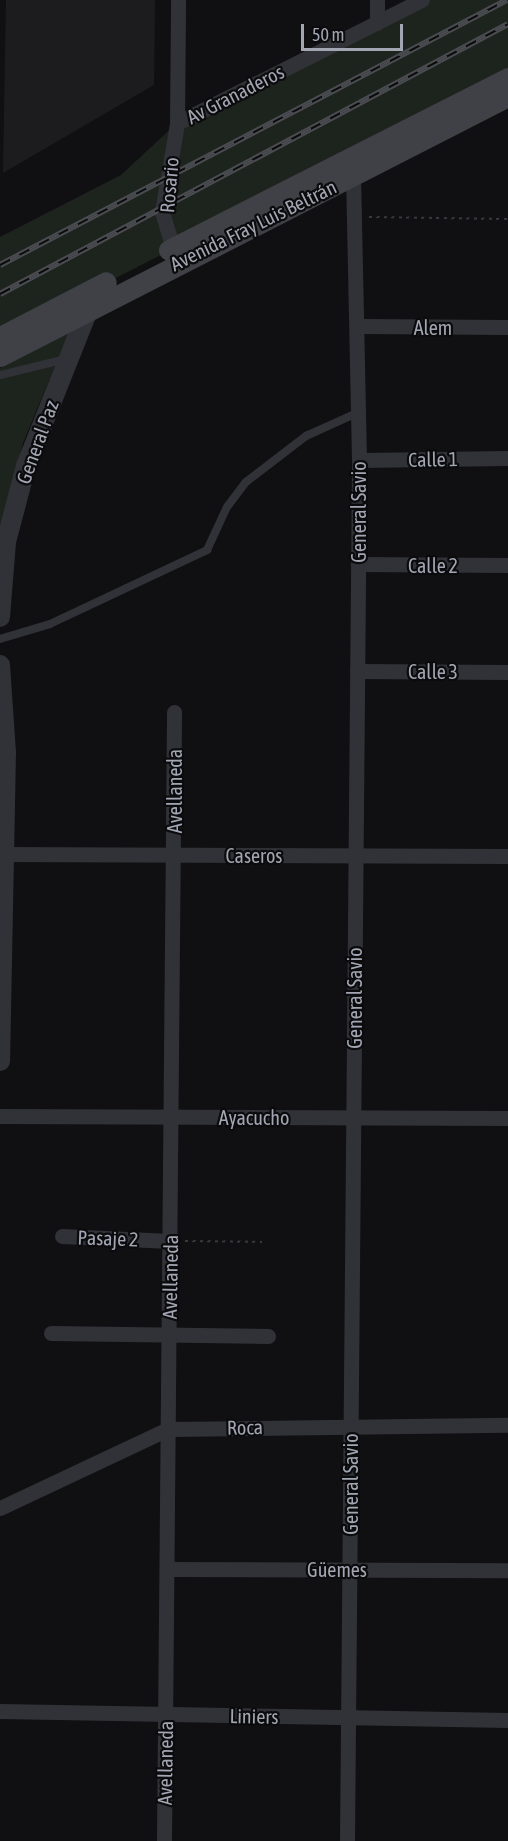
<!DOCTYPE html>
<meta charset="utf-8">
<style>
body{margin:0}
#map{position:relative;width:508px;height:1841px;overflow:hidden;background:#101012;font-family:"Asap Condensed",sans-serif}
div>[style]{position:absolute}
.built>*{inset:0;background:#1c1c1f}
.green>*{inset:0;background:#1d241e}
.path>*{height:2px;margin-top:-1px;transform-origin:0;background:repeating-linear-gradient(90deg,#37393d 0 3px,transparent 0 7.5px)}
.service>*{height:8px;margin:-4px;padding:0 4px;transform-origin:4px;border-radius:4px;background:#313237}
.minor>*{height:15px;margin:-7.5px;padding:0 7.5px;transform-origin:7.5px;border-radius:7.5px;background:#313237}
.tertiary>*{height:20px;margin:-10px;padding:0 10px;transform-origin:10px;border-radius:10px;background:#313237}
.secondary>*{height:21px;margin:-10.5px;padding:0 10.5px;transform-origin:10.5px;border-radius:10.5px;background:#3f4146}
.rail>*{height:6px;margin-top:-3px;transform-origin:0;background:repeating-linear-gradient(90deg,#0b0b0d 0 11px,#4a4c51 0 22px);box-sizing:border-box;border-block:2px solid #4a4c51}
span{translate:-50% -50%;white-space:nowrap;text-align:center;line-height:1.15;-webkit-text-stroke:4.5px #0b0b0d;paint-order:stroke}
.street-label{font-size:20px;color:#a2a6b2}
.scale{position:absolute;left:301px;top:24px;width:102px;height:27px;box-sizing:border-box;border:3px solid #a2a6b2;border-top:0;padding-left:8px;font-size:18px;line-height:21px;white-space:nowrap;color:#a2a6b2;-webkit-text-stroke:4px #0b0b0d;paint-order:stroke}
</style>
<div id="map">
<div class="built">
<i style="clip-path:polygon(6px 0,155px 0,154px 85px,3px 173px)"></i>
</div>
<div class="green">
<i style="clip-path:polygon(422px 0,508px 0,508px 78px,0 337px,0 237px,121px 175px,177px 123px)"></i>
<i style="clip-path:polygon(69px 332px,23px 443px,0 537px,0 368px)"></i>
</div>
<div class="path">
<i style="left:369px;top:217px;width:139px;rotate:0.8deg"></i>
<i style="left:185px;top:1241px;width:77px;rotate:0.7deg"></i>
</div>
<div class="service">
<i style="left:0;top:375px;width:68px;rotate:-13.6deg"></i>
<i style="left:0;top:639px;width:52px;rotate:-16.7deg"></i>
<i style="left:50px;top:624px;width:174px;rotate:-25.2deg"></i>
<i style="left:207px;top:550px;width:47px;rotate:-65.1deg"></i>
<i style="left:227px;top:507px;width:31px;rotate:-53deg"></i>
<i style="left:246px;top:482px;width:76px;rotate:-37.5deg"></i>
<i style="left:306px;top:436px;width:58px;rotate:-24.4deg"></i>
</div>
<div class="minor">
<i style="left:377px;top:23px;width:23px;rotate:-90deg"></i>
<i style="left:177px;top:123px;width:274px;rotate:-26.7deg"></i>
<i style="left:176px;top:258px;width:48px;rotate:-106.9deg"></i>
<i style="left:162px;top:212px;width:90px;rotate:-80.4deg"></i>
<i style="left:177px;top:123px;width:123px;rotate:-89.5deg"></i>
<i style="left:358px;top:326px;width:150px;rotate:0.4deg"></i>
<i style="left:359px;top:460px;width:149px;rotate:-0.8deg"></i>
<i style="left:358px;top:564px;width:150px;rotate:0.4deg"></i>
<i style="left:357px;top:671px;width:151px;rotate:0.4deg"></i>
<i style="left:0;top:854px;width:508px;rotate:0.23deg"></i>
<i style="left:0;top:1116px;width:508px;rotate:0.23deg"></i>
<i style="left:62px;top:1236px;width:108px;rotate:2.7deg"></i>
<i style="left:51px;top:1333px;width:217px;rotate:0.8deg"></i>
<i style="left:0;top:1508px;width:186px;rotate:-25.2deg"></i>
<i style="left:168px;top:1429px;width:340px;rotate:-0.7deg"></i>
<i style="left:167px;top:1569px;width:341px;rotate:0.2deg"></i>
<i style="left:0;top:1711px;width:508px;rotate:1.01deg"></i>
<i style="left:164px;top:1841px;width:1129px;rotate:-89.49deg"></i>
<i style="left:347px;top:1841px;width:1381px;rotate:-89.5deg"></i>
<i style="left:359px;top:460px;width:295px;rotate:-91.2deg"></i>
</div>
<div class="tertiary">
<i style="left:0;top:617px;width:75px;rotate:-85.4deg"></i>
<i style="left:6px;top:542px;width:79px;rotate:-75.3deg"></i>
<i style="left:26px;top:466px;width:170px;rotate:-68.3deg"></i>
<i style="left:0;top:665px;width:87px;rotate:86.1deg"></i>
<i style="left:6px;top:752px;width:309px;rotate:91.1deg"></i>
</div>
<div class="secondary">
<i style="left:169px;top:250px;width:380px;rotate:-26.9deg"></i>
<i style="left:0;top:337px;width:119px;rotate:-27.4deg"></i>
<i style="left:0;top:356px;width:571px;rotate:-27.1deg"></i>
</div>
<div class="rail">
<i style="left:0;top:265px;width:572px;rotate:-27.6deg"></i>
<i style="left:0;top:294px;width:575px;rotate:-27.99deg"></i>
</div>
<div class="street-label">
<span style="left:235px;top:94px;rotate:-27deg">Av Granaderos</span>
<span style="left:169px;top:185px;rotate:-85deg">Rosario</span>
<span style="left:253px;top:225px;rotate:-26deg">Avenida Fray Luis Beltrán</span>
<span style="left:433px;top:327px">Alem</span>
<span style="left:37px;top:442px;rotate:-70deg">General Paz</span>
<span style="left:433px;top:459px;rotate:-1deg">Calle 1</span>
<span style="left:358px;top:512px;rotate:-90deg">General Savio</span>
<span style="left:433px;top:565px">Calle 2</span>
<span style="left:433px;top:671px">Calle 3</span>
<span style="left:174px;top:791px;rotate:-90deg">Avellaneda</span>
<span style="left:254px;top:855px">Caseros</span>
<span style="left:354px;top:998px;rotate:-90deg">General Savio</span>
<span style="left:254px;top:1117px">Ayacucho</span>
<span style="left:108px;top:1238px;rotate:2deg">Pasaje 2</span>
<span style="left:170px;top:1277px;rotate:-89deg">Avellaneda</span>
<span style="left:245px;top:1427px;rotate:-1deg">Roca</span>
<span style="left:350px;top:1484px;rotate:-90deg">General Savio</span>
<span style="left:337px;top:1569px">Güemes</span>
<span style="left:254px;top:1716px;rotate:1deg">Liniers</span>
<span style="left:165px;top:1763px;rotate:-89deg">Avellaneda</span>
</div>
<div class="scale">50 m</div>
</div>
